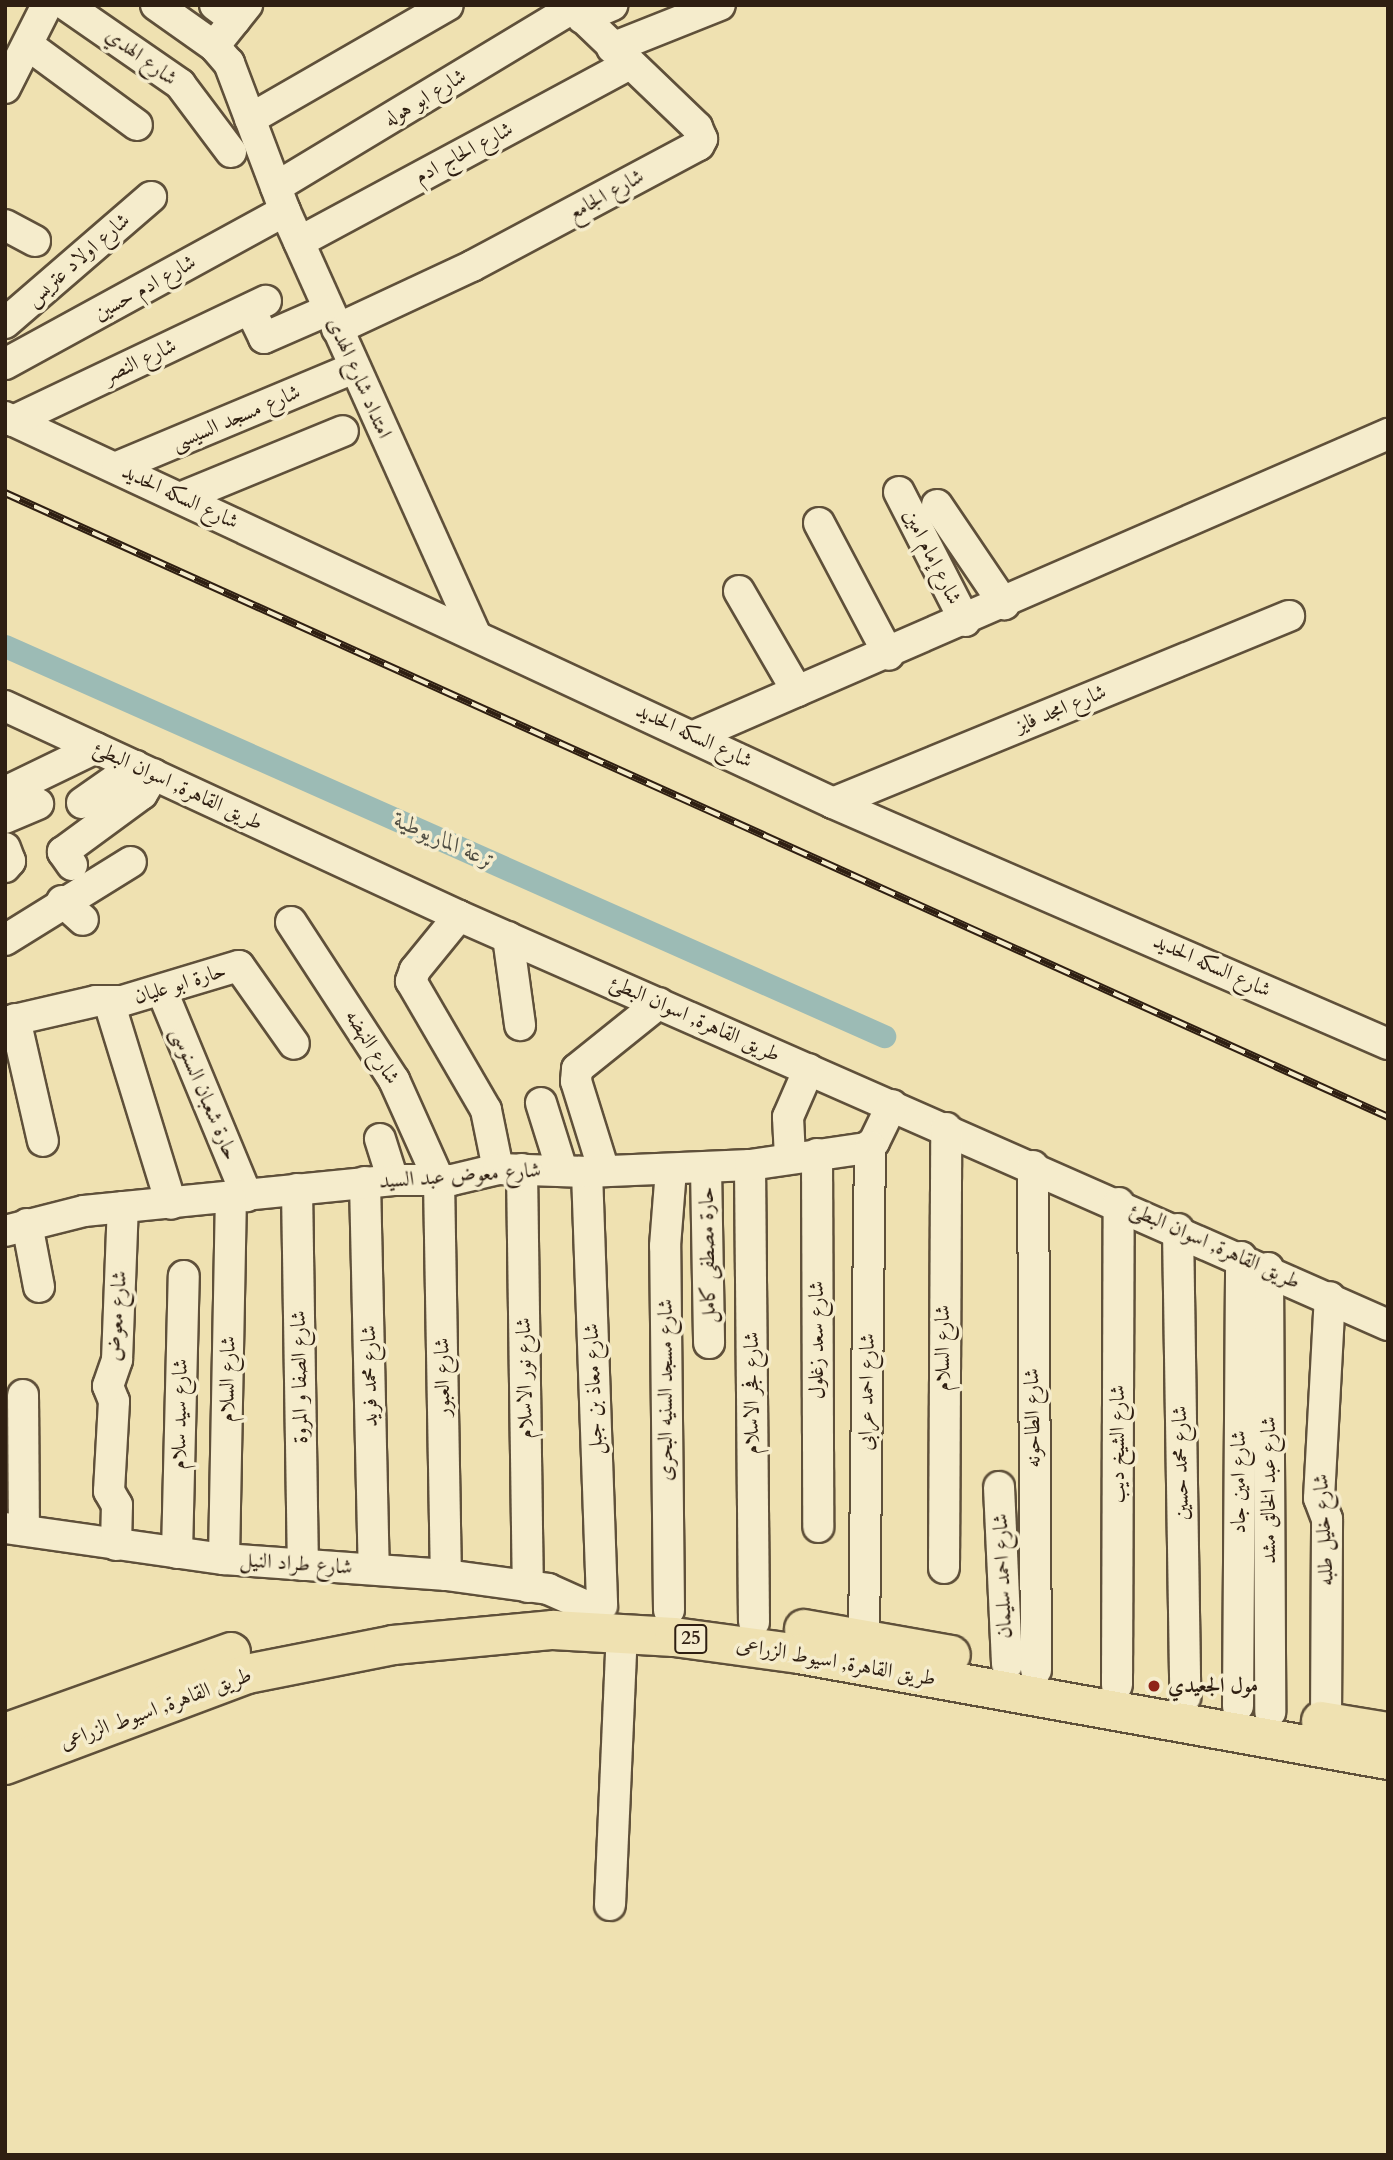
<!DOCTYPE html>
<meta charset="utf-8">
<style>
body{margin:0}
#map{position:relative;width:1393px;height:2160px;overflow:hidden;background:#efe1b1;font-family:Cardo,Amiri,serif}
div>[style]{position:absolute}
.canal>*{height:23px;margin:-11.5px;padding:0 11.5px;transform-origin:11.5px;border-radius:11.5px;background:#9cbbb5}
.roads{filter:drop-shadow(2px 0 #5f503a) drop-shadow(-2px 0 #5f503a) drop-shadow(0 2px #5f503a) drop-shadow(0 -2px #5f503a)}
.minor>*{height:30px;margin:-15px;padding:0 15px;transform-origin:15px;border-radius:15px;background:#f5eccc}
.highway>*{height:38px;margin:-19px;padding:0 19px;transform-origin:19px;border-radius:19px;background:#efe1b1}
.rail>*{height:8px;margin-top:-4px;transform-origin:0;background:repeating-linear-gradient(90deg,#f5eccc 0 16px,#2f1f12 0 32px);box-sizing:border-box;border-block:2px solid #2f1f12}
.dots>*{width:19px;height:19px;translate:-50% -50%;box-sizing:border-box;border:4px solid #f5eccc;border-radius:50%}
span{translate:-50% -50%;white-space:nowrap;text-align:center;line-height:1.15;-webkit-text-stroke:7px #f5eccc;paint-order:stroke}
.shield-label span{padding:2px 5px;background:#f5eccc;border:2px solid;border-radius:5px;-webkit-text-stroke-width:0}
.shield-label{font-size:19px;color:#2f1f12;font-weight:700}
.street-label{font-size:21px;color:#2f1f12}
.poi-label{font-size:21px;color:#2f1f12;font-weight:700}
.left{translate:0 -50%;text-align:left}
.water-label{font-size:23px;color:#504e43;font-style:italic}
.frame{position:absolute;inset:0;border:7px solid #2f1f12;pointer-events:none}
</style>
<div id="map">
<div class="canal">
<i style="left:5px;top:646px;width:962px;rotate:23.93deg"></i>
</div>
<div class="roads">
<div class="minor">
<i style="left:66px;top:5px;width:139px;rotate:34.7deg"></i>
<i style="left:180px;top:84px;width:85px;rotate:53.1deg"></i>
<i style="left:156px;top:5px;width:71px;rotate:35.3deg"></i>
<i style="left:214px;top:46px;width:23px;rotate:49deg"></i>
<i style="left:229px;top:63px;width:158px;rotate:69.3deg"></i>
<i style="left:285px;top:211px;width:464px;rotate:65.8deg"></i>
<i style="left:215px;top:5px;width:25px;rotate:37deg"></i>
<i style="left:582px;top:18px;width:33px;rotate:-23deg"></i>
<i style="left:28px;top:45px;width:135px;rotate:36.3deg"></i>
<i style="left:214px;top:46px;width:53px;rotate:-51.2deg"></i>
<i style="left:612px;top:48px;width:116px;rotate:-21.7deg"></i>
<i style="left:5px;top:88px;width:93px;rotate:-63.2deg"></i>
<i style="left:250px;top:119px;width:228px;rotate:-29.9deg"></i>
<i style="left:276px;top:187px;width:347px;rotate:-31.1deg"></i>
<i style="left:5px;top:225px;width:34px;rotate:28deg"></i>
<i style="left:299px;top:242px;width:375px;rotate:-28.3deg"></i>
<i style="left:250px;top:309px;width:32px;rotate:64deg"></i>
<i style="left:264px;top:338px;width:70px;rotate:-23.6deg"></i>
<i style="left:5px;top:323px;width:193px;rotate:-40.8deg"></i>
<i style="left:337px;top:329px;width:149px;rotate:-25deg"></i>
<i style="left:472px;top:266px;width:257px;rotate:-28.1deg"></i>
<i style="left:699px;top:145px;width:7px;rotate:-63deg"></i>
<i style="left:702px;top:139px;width:13px;rotate:-113deg"></i>
<i style="left:697px;top:127px;width:176px;rotate:-136.2deg"></i>
<i style="left:5px;top:364px;width:319px;rotate:-28.7deg"></i>
<i style="left:5px;top:417px;width:914px;rotate:24.99deg"></i>
<i style="left:833px;top:803px;width:605px;rotate:23.47deg"></i>
<i style="left:13px;top:421px;width:280px;rotate:-25.4deg"></i>
<i style="left:117px;top:467px;width:257px;rotate:-22.7deg"></i>
<i style="left:899px;top:492px;width:145px;rotate:62.9deg"></i>
<i style="left:180px;top:498px;width:176px;rotate:-22.3deg"></i>
<i style="left:937px;top:505px;width:120px;rotate:55.9deg"></i>
<i style="left:819px;top:523px;width:149px;rotate:62.1deg"></i>
<i style="left:739px;top:591px;width:116px;rotate:59.9deg"></i>
<i style="left:5px;top:706px;width:500px;rotate:24.82deg"></i>
<i style="left:459px;top:916px;width:1015px;rotate:23.76deg"></i>
<i style="left:694px;top:736px;width:757px;rotate:-23.52deg"></i>
<i style="left:5px;top:792px;width:101px;rotate:-25.8deg"></i>
<i style="left:82px;top:803px;width:65px;rotate:-34.9deg"></i>
<i style="left:833px;top:803px;width:493px;rotate:-22.3deg"></i>
<i style="left:5px;top:818px;width:36px;rotate:-23deg"></i>
<i style="left:5px;top:848px;width:14px;rotate:69deg"></i>
<i style="left:10px;top:861px;width:8px;rotate:130deg"></i>
<i style="left:72px;top:865px;width:16px;rotate:-125deg"></i>
<i style="left:63px;top:852px;width:98px;rotate:-36.3deg"></i>
<i style="left:142px;top:794px;width:23px;rotate:-59deg"></i>
<i style="left:62px;top:901px;width:28px;rotate:42deg"></i>
<i style="left:459px;top:916px;width:70px;rotate:129.2deg"></i>
<i style="left:415px;top:970px;width:12px;rotate:110deg"></i>
<i style="left:411px;top:981px;width:149px;rotate:59.8deg"></i>
<i style="left:486px;top:1110px;width:60px;rotate:78.5deg"></i>
<i style="left:291px;top:922px;width:189px;rotate:56.9deg"></i>
<i style="left:394px;top:1080px;width:110px;rotate:65.8deg"></i>
<i style="left:439px;top:1180px;width:395px;rotate:89deg"></i>
<i style="left:508px;top:937px;width:89px;rotate:82.2deg"></i>
<i style="left:5px;top:940px;width:148px;rotate:-31.8deg"></i>
<i style="left:162px;top:991px;width:222px;rotate:67.5deg"></i>
<i style="left:109px;top:1002px;width:211px;rotate:72.9deg"></i>
<i style="left:15px;top:1019px;width:125px;rotate:77.1deg"></i>
<i style="left:5px;top:1022px;width:93px;rotate:-13deg"></i>
<i style="left:96px;top:1001px;width:26px"></i>
<i style="left:122px;top:1001px;width:122px;rotate:-16.7deg"></i>
<i style="left:239px;top:966px;width:95px;rotate:54.8deg"></i>
<i style="left:541px;top:1103px;width:70px;rotate:72.6deg"></i>
<i style="left:380px;top:1139px;width:43px;rotate:72.4deg"></i>
<i style="left:817px;top:1154px;width:373px;rotate:89.8deg"></i>
<i style="left:790px;top:1157px;width:40px;rotate:-92.9deg"></i>
<i style="left:788px;top:1117px;width:52px;rotate:-66.4deg"></i>
<i style="left:750px;top:1165px;width:457px;rotate:89.5deg"></i>
<i style="left:1033px;top:1166px;width:504px;rotate:89.66deg"></i>
<i style="left:706px;top:1167px;width:176px;rotate:89deg"></i>
<i style="left:522px;top:1169px;width:418px;rotate:89.2deg"></i>
<i style="left:604px;top:1171px;width:94px;rotate:-107.3deg"></i>
<i style="left:576px;top:1081px;width:12px;rotate:-85deg"></i>
<i style="left:577px;top:1069px;width:105px;rotate:-38.8deg"></i>
<i style="left:587px;top:1172px;width:434px;rotate:88deg"></i>
<i style="left:365px;top:1182px;width:387px;rotate:88.7deg"></i>
<i style="left:297px;top:1189px;width:376px;rotate:89.1deg"></i>
<i style="left:27px;top:1224px;width:64px;rotate:79.2deg"></i>
<i style="left:1178px;top:1229px;width:468px;rotate:89.1deg"></i>
<i style="left:5px;top:1231px;width:81px;rotate:-14.2deg"></i>
<i style="left:84px;top:1211px;width:311px;rotate:-5.7deg"></i>
<i style="left:393px;top:1180px;width:59px"></i>
<i style="left:452px;top:1180px;width:47px;rotate:-13.4deg"></i>
<i style="left:498px;top:1169px;width:89px;rotate:1.9deg"></i>
<i style="left:587px;top:1172px;width:163px;rotate:-2.5deg"></i>
<i style="left:750px;top:1165px;width:117px;rotate:-8.3deg"></i>
<i style="left:866px;top:1148px;width:10px;rotate:-37deg"></i>
<i style="left:874px;top:1142px;width:41px;rotate:-64.1deg"></i>
<i style="left:1268px;top:1268px;width:444px;rotate:89.7deg"></i>
<i style="left:23px;top:1395px;width:135px;rotate:89.6deg"></i>
<i style="left:999px;top:1487px;width:178px;rotate:87.4deg"></i>
<i style="left:5px;top:1528px;width:221px;rotate:8.1deg"></i>
<i style="left:224px;top:1559px;width:223px;rotate:4.1deg"></i>
<i style="left:446px;top:1575px;width:103px;rotate:7.8deg"></i>
<i style="left:548px;top:1589px;width:39px;rotate:24deg"></i>
<i style="left:116px;top:1545px;width:40px;rotate:-88.6deg"></i>
<i style="left:117px;top:1505px;width:16px;rotate:-120deg"></i>
<i style="left:109px;top:1491px;width:90px;rotate:-86.8deg"></i>
<i style="left:114px;top:1401px;width:16px;rotate:-112deg"></i>
<i style="left:108px;top:1386px;width:28px;rotate:-71deg"></i>
<i style="left:117px;top:1360px;width:153px;rotate:-87.8deg"></i>
<i style="left:177px;top:1553px;width:277px;rotate:-88.6deg"></i>
<i style="left:224px;top:1559px;width:360px;rotate:-88.9deg"></i>
<i style="left:944px;top:1568px;width:440px;rotate:-89.7deg"></i>
<i style="left:669px;top:1610px;width:364px;rotate:-90.6deg"></i>
<i style="left:665px;top:1246px;width:77px;rotate:-85.5deg"></i>
<i style="left:864px;top:1638px;width:492px;rotate:-89.3deg"></i>
<i style="left:1117px;top:1685px;width:482px;rotate:-89.8deg"></i>
<i style="left:1238px;top:1706px;width:449px;rotate:-89.6deg"></i>
<i style="left:1326px;top:1722px;width:203px;rotate:-89.7deg"></i>
<i style="left:1327px;top:1519px;width:22px;rotate:-111deg"></i>
<i style="left:1319px;top:1498px;width:201px;rotate:-86.9deg"></i>
<i style="left:610px;top:1905px;width:273px;rotate:-87.5deg"></i>
</div>
<div class="highway">
<i style="left:804px;top:1629px;width:149px;rotate:10deg"></i>
<i style="left:1321px;top:1721px;width:68px;rotate:9.3deg"></i>
<i style="left:5px;top:1733px;width:240px;rotate:-19.7deg"></i>
<i style="left:5px;top:1765px;width:259px;rotate:-20.6deg"></i>
<i style="left:247px;top:1674px;width:149px;rotate:-11.2deg"></i>
<i style="left:393px;top:1645px;width:161px;rotate:-5.4deg"></i>
<i style="left:553px;top:1630px;width:121px;rotate:3.3deg"></i>
<i style="left:674px;top:1637px;width:126px;rotate:7.7deg"></i>
<i style="left:799px;top:1654px;width:598px;rotate:10.2deg"></i>
</div>
</div>
<div class="rail">
<i style="left:5px;top:493px;width:1517px;rotate:24.28deg"></i>
</div>
<div class="dots">
<i style="left:1154px;top:1686px;background:#8f2418"></i>
</div>
<div class="shield-label">
<span style="left:691px;top:1639px">25</span>
</div>
<div class="street-label">
<span style="left:141px;top:57px;rotate:36deg">شارع الهدي</span>
<span style="left:425px;top:98px;rotate:-31deg">شارع ابو هوله</span>
<span style="left:464px;top:153px;rotate:-28deg">شارع الحاج ادم</span>
<span style="left:606px;top:195px;rotate:-29deg">شارع الجامع</span>
<span style="left:78px;top:260px;rotate:-41deg">شارع اولاد عتريس</span>
<span style="left:145px;top:288px;rotate:-29deg">شارع ادم حسين</span>
<span style="left:140px;top:361px;rotate:-25deg">شارع النصر</span>
<span style="left:359px;top:378px;rotate:66deg">امتداد شارع الهدى</span>
<span style="left:236px;top:418px;rotate:-23deg">شارع مسجد السيسى</span>
<span style="left:180px;top:497px;rotate:25deg">شارع السكه الحديد</span>
<span style="left:932px;top:557px;rotate:63deg">شارع إمام امين</span>
<span style="left:1061px;top:709px;rotate:-22deg">شارع امجد فايز</span>
<span style="left:694px;top:736px;rotate:25deg">شارع السكه الحديد</span>
<span style="left:178px;top:786px;rotate:25deg">طريق القاهرة, اسوان البطئ</span>
<span style="left:1212px;top:966px;rotate:24deg">شارع السكه الحديد</span>
<span style="left:180px;top:984px;rotate:-17deg">حارة ابو عليان</span>
<span style="left:695px;top:1019px;rotate:24deg">طريق القاهرة, اسوان البطئ</span>
<span style="left:372px;top:1047px;rotate:58deg">شارع النهضه</span>
<span style="left:204px;top:1094px;rotate:67deg">حارة شعبان السنوسى</span>
<span style="left:460px;top:1176px;rotate:-4deg">شارع معوض عبد السيد</span>
<span style="left:1215px;top:1246px;rotate:24deg">طريق القاهرة, اسوان البطئ</span>
<span style="left:708px;top:1255px;rotate:-91deg">حارة مصطفى كامل</span>
<span style="left:117px;top:1316px;rotate:-86deg">شارع معوض</span>
<span style="left:817px;top:1340px;rotate:-90deg">شارع سعد زغلول</span>
<span style="left:943px;top:1348px;rotate:-90deg">شارع السلام</span>
<span style="left:370px;top:1376px;rotate:-91deg">شارع محمد فريد</span>
<span style="left:300px;top:1377px;rotate:-91deg">شارع الصفا و المروة</span>
<span style="left:443px;top:1377px;rotate:-91deg">شارع العبور</span>
<span style="left:525px;top:1378px;rotate:-91deg">شارع نور الاسلام</span>
<span style="left:228px;top:1379px;rotate:-89deg">شارع السلام</span>
<span style="left:594px;top:1389px;rotate:-92deg">شارع معاذ بن جبل</span>
<span style="left:666px;top:1390px;rotate:-90deg">شارع مسجد السنيه البحرى</span>
<span style="left:867px;top:1392px;rotate:-89deg">شارع احمد عرابى</span>
<span style="left:752px;top:1393px;rotate:-90deg">شارع فجر الاسلام</span>
<span style="left:180px;top:1414px;rotate:-89deg">شارع سيد سلام</span>
<span style="left:1033px;top:1418px;rotate:-91deg">شارع الطاحونه</span>
<span style="left:1118px;top:1444px;rotate:-90deg">شارع الشيخ ديب</span>
<span style="left:1181px;top:1463px;rotate:-91deg">شارع محمد حسين</span>
<span style="left:1239px;top:1482px;rotate:-90deg">شارع امين جاد</span>
<span style="left:1269px;top:1490px;rotate:-90deg">شارع عبد الخالق مشد</span>
<span style="left:1324px;top:1530px;rotate:-93deg">شارع خليل طلبه</span>
<span style="left:296px;top:1564px;rotate:4deg">شارع طراد النيل</span>
<span style="left:1003px;top:1576px;rotate:-92deg">شارع احمد سليمان</span>
<span style="left:836px;top:1662px;rotate:10deg">طريق القاهرة, اسيوط الزراعى</span>
<span style="left:156px;top:1709px;rotate:-20deg">طريق القاهرة, اسيوط الزراعى</span>
</div>
<div class="poi-label">
<span class="left" style="left:1168px;top:1686px">مول الجعيدي</span>
</div>
<div class="water-label">
<span style="left:445px;top:841px;rotate:24deg">ترعة الماريوطية</span>
</div>
<div class="frame"></div>
</div>
